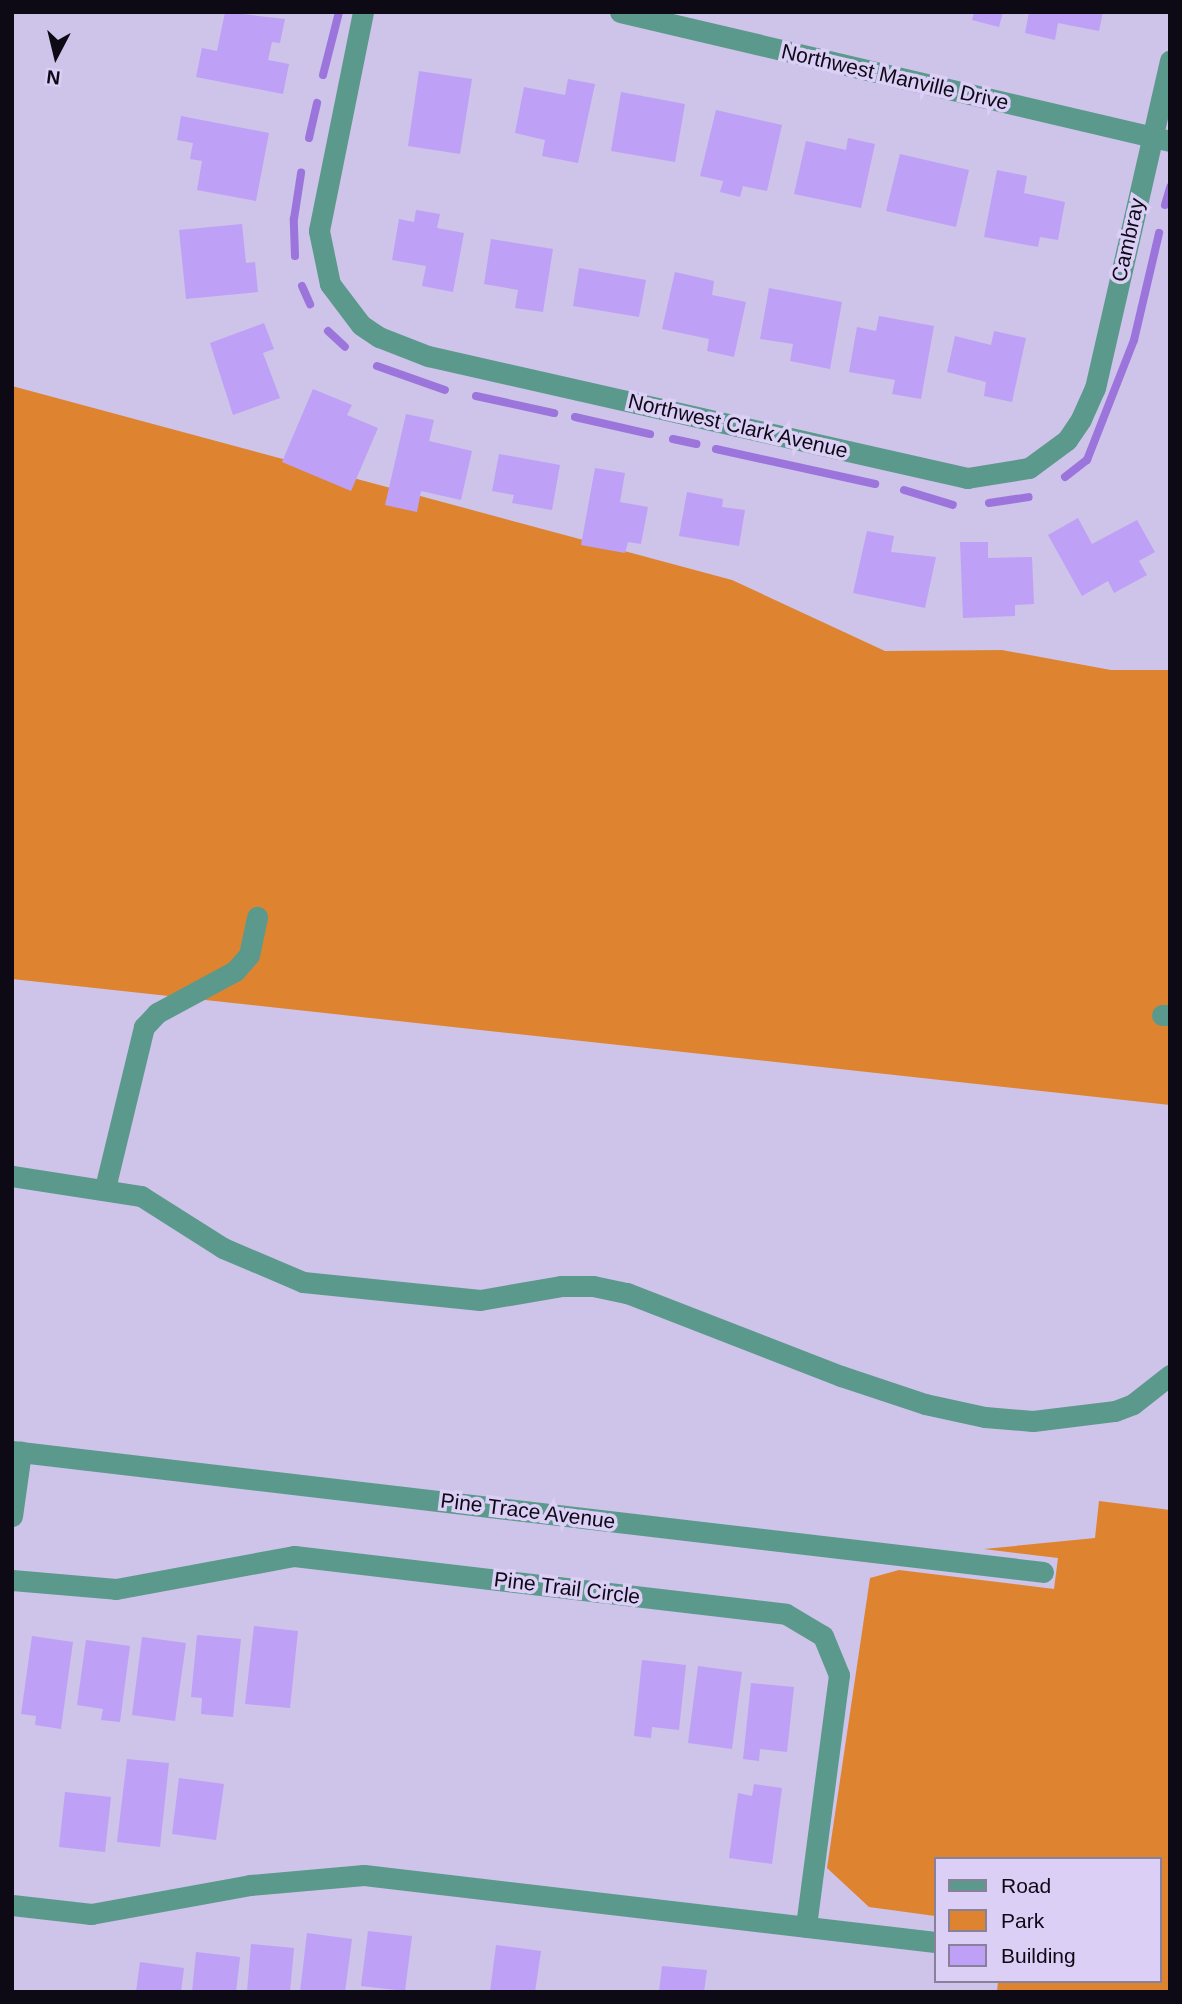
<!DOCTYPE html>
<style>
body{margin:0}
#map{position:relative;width:1182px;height:2004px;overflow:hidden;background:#cec3e9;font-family:Helvetica,sans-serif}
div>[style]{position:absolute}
.green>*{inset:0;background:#de8431}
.stream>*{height:8px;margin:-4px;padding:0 4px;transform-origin:4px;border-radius:4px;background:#9b75dc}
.building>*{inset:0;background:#bea1f6}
.minor>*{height:21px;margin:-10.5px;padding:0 10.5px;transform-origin:10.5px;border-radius:10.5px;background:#5a998c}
span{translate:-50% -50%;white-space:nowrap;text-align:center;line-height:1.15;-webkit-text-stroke:7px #dbcff6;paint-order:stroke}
.street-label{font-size:21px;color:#0d0915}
.frame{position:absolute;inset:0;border:14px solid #0d0915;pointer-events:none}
.legend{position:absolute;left:934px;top:1857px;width:228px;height:126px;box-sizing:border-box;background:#dbcff6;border:2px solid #89809c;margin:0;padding:9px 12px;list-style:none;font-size:21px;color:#0d0915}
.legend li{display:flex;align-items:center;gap:14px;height:35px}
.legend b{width:35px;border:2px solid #89809c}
.north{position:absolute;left:21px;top:21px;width:70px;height:70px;-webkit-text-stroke:5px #dbcff6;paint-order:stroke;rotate:187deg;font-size:19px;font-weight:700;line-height:28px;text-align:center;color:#0d0915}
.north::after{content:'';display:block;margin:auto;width:24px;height:32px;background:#0d0915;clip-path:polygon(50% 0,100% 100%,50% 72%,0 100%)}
</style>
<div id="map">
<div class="green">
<i style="clip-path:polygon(12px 386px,732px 580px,885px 651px,1002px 650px,1111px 670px,1170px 670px,1170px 1105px,12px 979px)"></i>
<i style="clip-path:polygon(1099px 1501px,1170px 1510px,1170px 1992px,997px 1992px,998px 1981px,1159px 1981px,1159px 1859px,935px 1859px,935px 1916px,869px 1907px,827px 1868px,870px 1578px,899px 1570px,1054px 1589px,1058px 1558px,984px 1549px,1095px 1538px)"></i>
</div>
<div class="stream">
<i style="left:323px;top:75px;width:65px;rotate:-75.7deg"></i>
<i style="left:309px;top:138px;width:36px;rotate:-77deg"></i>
<i style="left:1165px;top:205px;width:19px;rotate:-74deg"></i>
<i style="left:295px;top:256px;width:37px;rotate:-92deg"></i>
<i style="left:294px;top:219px;width:47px;rotate:-81.3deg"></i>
<i style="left:302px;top:286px;width:20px;rotate:66deg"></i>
<i style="left:328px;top:331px;width:23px;rotate:43deg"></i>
<i style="left:377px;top:366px;width:72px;rotate:19.4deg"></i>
<i style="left:476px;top:396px;width:80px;rotate:12.3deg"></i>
<i style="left:575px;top:417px;width:77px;rotate:12.8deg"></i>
<i style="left:673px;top:439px;width:24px;rotate:12deg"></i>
<i style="left:716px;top:449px;width:163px;rotate:12.4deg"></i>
<i style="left:1065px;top:477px;width:28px;rotate:-38deg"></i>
<i style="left:1087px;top:460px;width:129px;rotate:-68.6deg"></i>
<i style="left:1134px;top:340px;width:110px;rotate:-76.8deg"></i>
<i style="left:904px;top:490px;width:51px;rotate:17deg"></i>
<i style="left:989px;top:503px;width:40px;rotate:-8.5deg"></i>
</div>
<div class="building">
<i style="clip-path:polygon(225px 12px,285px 19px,280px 43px,272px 42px,268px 60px,289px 64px,283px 94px,196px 77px,202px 48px,217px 51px)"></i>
<i style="clip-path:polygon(974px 12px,1003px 12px,999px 27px,972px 20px)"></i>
<i style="clip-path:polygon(1029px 12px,1103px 12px,1099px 31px,1058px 23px,1055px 40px,1025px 33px)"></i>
<i style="clip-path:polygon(419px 71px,472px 79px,460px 154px,408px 146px)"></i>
<i style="clip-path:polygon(568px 79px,595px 84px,578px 163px,542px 156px,545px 140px,515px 133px,524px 87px,565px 95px)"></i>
<i style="clip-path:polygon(621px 92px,685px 104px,675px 162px,611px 151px)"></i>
<i style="clip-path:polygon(716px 110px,782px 125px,767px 191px,743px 186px,740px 197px,720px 192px,723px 181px,700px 176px)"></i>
<i style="clip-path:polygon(181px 116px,269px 133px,256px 201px,197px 190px,202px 161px,190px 159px,193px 143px,177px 140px)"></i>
<i style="clip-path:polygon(848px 138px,875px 144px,861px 208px,794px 194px,806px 141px,846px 150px)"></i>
<i style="clip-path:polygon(900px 154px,969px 170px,956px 227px,886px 211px)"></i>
<i style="clip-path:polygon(997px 170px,1027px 176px,1024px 193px,1065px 202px,1058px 240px,1040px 237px,1038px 247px,984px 237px)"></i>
<i style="clip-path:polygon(416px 210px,440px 214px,437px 228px,464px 233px,453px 292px,422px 286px,426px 266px,392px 260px,399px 219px,414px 222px)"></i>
<i style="clip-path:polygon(242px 224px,246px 263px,255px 262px,258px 292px,186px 299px,179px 230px)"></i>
<i style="clip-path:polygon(491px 239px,553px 249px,543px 312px,515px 308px,518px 290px,484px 284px)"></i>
<i style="clip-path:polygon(579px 268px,646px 280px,639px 317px,573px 306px)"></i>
<i style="clip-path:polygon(675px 272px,714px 281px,712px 295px,746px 302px,734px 357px,707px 351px,709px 339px,662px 329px)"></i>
<i style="clip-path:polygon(769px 288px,842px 302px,830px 369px,790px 361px,793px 344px,760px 339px)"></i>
<i style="clip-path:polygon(879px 316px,934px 326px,921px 399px,892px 394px,895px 380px,849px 372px,857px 327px,876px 331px)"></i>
<i style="clip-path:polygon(264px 323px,274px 349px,263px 353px,280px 398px,233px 415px,210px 343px)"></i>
<i style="clip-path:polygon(994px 331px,1026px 338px,1012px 402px,984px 396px,986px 382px,947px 372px,955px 336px,991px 345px)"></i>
<i style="clip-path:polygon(313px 389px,352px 405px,347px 415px,378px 428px,351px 491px,282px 462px)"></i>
<i style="clip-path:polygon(406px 414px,434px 420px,429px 441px,472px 451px,461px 500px,421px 491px,417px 512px,385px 505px)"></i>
<i style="clip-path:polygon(499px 454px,560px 465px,552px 510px,512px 503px,514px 495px,492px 491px)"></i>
<i style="clip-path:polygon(595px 468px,625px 473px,620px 502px,648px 507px,641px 544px,628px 542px,625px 553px,581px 545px)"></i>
<i style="clip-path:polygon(687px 492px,723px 499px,722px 507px,745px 510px,739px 546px,679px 536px)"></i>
<i style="clip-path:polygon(1078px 518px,1092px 544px,1137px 520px,1155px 552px,1139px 561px,1147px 575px,1114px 593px,1108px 581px,1082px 596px,1048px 535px)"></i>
<i style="clip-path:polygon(867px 531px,894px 536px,891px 552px,936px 557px,925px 608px,853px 593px)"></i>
<i style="clip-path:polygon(960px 542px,988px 542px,988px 558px,1032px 557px,1034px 604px,1015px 605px,1015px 616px,963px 618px)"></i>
<i style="clip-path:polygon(254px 1626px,298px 1631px,290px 1708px,245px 1704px)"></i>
<i style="clip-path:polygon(197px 1635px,241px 1639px,233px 1717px,201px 1714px,202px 1698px,191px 1697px)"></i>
<i style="clip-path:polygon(32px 1636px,73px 1642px,61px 1729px,35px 1725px,36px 1716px,21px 1714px)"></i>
<i style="clip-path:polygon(142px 1637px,186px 1643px,175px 1721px,132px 1715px)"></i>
<i style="clip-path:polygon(86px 1640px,130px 1646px,120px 1722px,101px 1720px,103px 1709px,77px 1705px)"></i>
<i style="clip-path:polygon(642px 1660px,686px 1665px,679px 1730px,652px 1727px,651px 1738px,634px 1736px)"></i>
<i style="clip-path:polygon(698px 1666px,742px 1672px,732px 1749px,688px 1743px)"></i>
<i style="clip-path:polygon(751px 1683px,794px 1687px,787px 1752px,760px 1749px,759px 1761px,743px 1759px)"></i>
<i style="clip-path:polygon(127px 1759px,169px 1763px,160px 1847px,117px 1842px)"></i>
<i style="clip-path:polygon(179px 1778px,224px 1784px,216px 1840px,172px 1834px)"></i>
<i style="clip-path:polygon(754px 1784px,782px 1788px,772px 1864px,729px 1858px,738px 1793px,752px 1796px)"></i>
<i style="clip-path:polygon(65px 1792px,111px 1797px,105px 1852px,59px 1847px)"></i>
<i style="clip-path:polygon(368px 1931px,412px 1936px,405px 1991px,361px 1986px)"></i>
<i style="clip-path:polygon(307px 1933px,352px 1939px,345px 1992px,300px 1992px)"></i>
<i style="clip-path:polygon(251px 1944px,294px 1948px,290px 1992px,247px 1992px)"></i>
<i style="clip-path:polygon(496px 1945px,541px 1951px,535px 1992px,490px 1992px)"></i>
<i style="clip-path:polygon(196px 1952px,240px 1957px,236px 1992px,192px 1992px)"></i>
<i style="clip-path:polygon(140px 1962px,184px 1968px,181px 1992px,136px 1992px)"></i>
<i style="clip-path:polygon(662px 1966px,707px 1970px,704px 1992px,659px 1992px)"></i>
</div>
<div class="minor">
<i style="left:363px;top:12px;width:223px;rotate:101.4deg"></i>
<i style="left:319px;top:231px;width:54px;rotate:78.3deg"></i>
<i style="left:330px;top:284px;width:51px;rotate:52.9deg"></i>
<i style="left:361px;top:325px;width:22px;rotate:34deg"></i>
<i style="left:379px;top:337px;width:53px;rotate:21.2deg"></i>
<i style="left:428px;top:356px;width:553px;rotate:12.75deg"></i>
<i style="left:967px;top:478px;width:63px;rotate:-9.2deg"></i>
<i style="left:1029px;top:468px;width:47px;rotate:-36.4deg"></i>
<i style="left:1067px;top:440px;width:25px;rotate:-56deg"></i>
<i style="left:1081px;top:419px;width:34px;rotate:-66deg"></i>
<i style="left:1095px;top:388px;width:336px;rotate:-77.1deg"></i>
<i style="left:620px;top:12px;width:565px;rotate:13.2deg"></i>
<i style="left:1162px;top:1015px;width:8px"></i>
<i style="left:12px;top:1176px;width:131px;rotate:8.8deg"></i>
<i style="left:141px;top:1196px;width:97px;rotate:32.4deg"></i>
<i style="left:223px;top:1248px;width:87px;rotate:23deg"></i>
<i style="left:303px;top:1282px;width:178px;rotate:5.8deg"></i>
<i style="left:480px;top:1300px;width:82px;rotate:-9.8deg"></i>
<i style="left:561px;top:1286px;width:32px"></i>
<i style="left:593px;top:1286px;width:35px;rotate:12deg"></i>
<i style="left:627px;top:1293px;width:230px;rotate:21.2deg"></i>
<i style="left:841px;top:1376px;width:89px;rotate:18.4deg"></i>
<i style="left:925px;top:1404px;width:61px;rotate:12.2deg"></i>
<i style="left:985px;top:1417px;width:48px;rotate:4.8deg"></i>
<i style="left:1033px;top:1421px;width:83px;rotate:-7deg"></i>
<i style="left:1115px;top:1411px;width:19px;rotate:-21deg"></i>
<i style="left:1133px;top:1404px;width:47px;rotate:-38.1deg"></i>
<i style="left:105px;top:1188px;width:166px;rotate:-76.4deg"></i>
<i style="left:144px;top:1027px;width:19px;rotate:-47deg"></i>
<i style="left:157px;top:1013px;width:89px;rotate:-28.3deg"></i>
<i style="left:235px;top:971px;width:21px;rotate:-49deg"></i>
<i style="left:249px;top:955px;width:39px;rotate:-78deg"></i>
<i style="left:12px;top:1451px;width:1038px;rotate:6.69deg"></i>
<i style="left:12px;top:1516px;width:65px;rotate:-82deg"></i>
<i style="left:12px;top:1580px;width:104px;rotate:4.9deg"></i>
<i style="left:116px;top:1589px;width:181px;rotate:-10.5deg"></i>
<i style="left:294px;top:1556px;width:495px;rotate:6.7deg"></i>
<i style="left:786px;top:1614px;width:43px;rotate:30.7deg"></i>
<i style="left:823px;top:1636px;width:42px;rotate:67.7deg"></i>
<i style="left:839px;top:1675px;width:254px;rotate:97.5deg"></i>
<i style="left:12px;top:1905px;width:80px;rotate:6.5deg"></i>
<i style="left:91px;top:1914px;width:162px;rotate:-10.3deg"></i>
<i style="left:250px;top:1885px;width:114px;rotate:-5deg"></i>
<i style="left:364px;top:1875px;width:575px;rotate:6.69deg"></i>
</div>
<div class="street-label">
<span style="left:895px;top:77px;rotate:13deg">Northwest Manville Drive</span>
<span style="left:1128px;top:240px;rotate:-77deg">Cambray</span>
<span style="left:738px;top:426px;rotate:13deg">Northwest Clark Avenue</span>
<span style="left:528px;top:1511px;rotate:7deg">Pine Trace Avenue</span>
<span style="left:567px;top:1588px;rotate:7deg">Pine Trail Circle</span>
</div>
<div class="frame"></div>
<ul class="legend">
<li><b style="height:9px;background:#5a998c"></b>Road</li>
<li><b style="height:19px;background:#de8431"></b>Park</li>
<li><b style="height:19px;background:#bea1f6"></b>Building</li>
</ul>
<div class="north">N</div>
</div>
